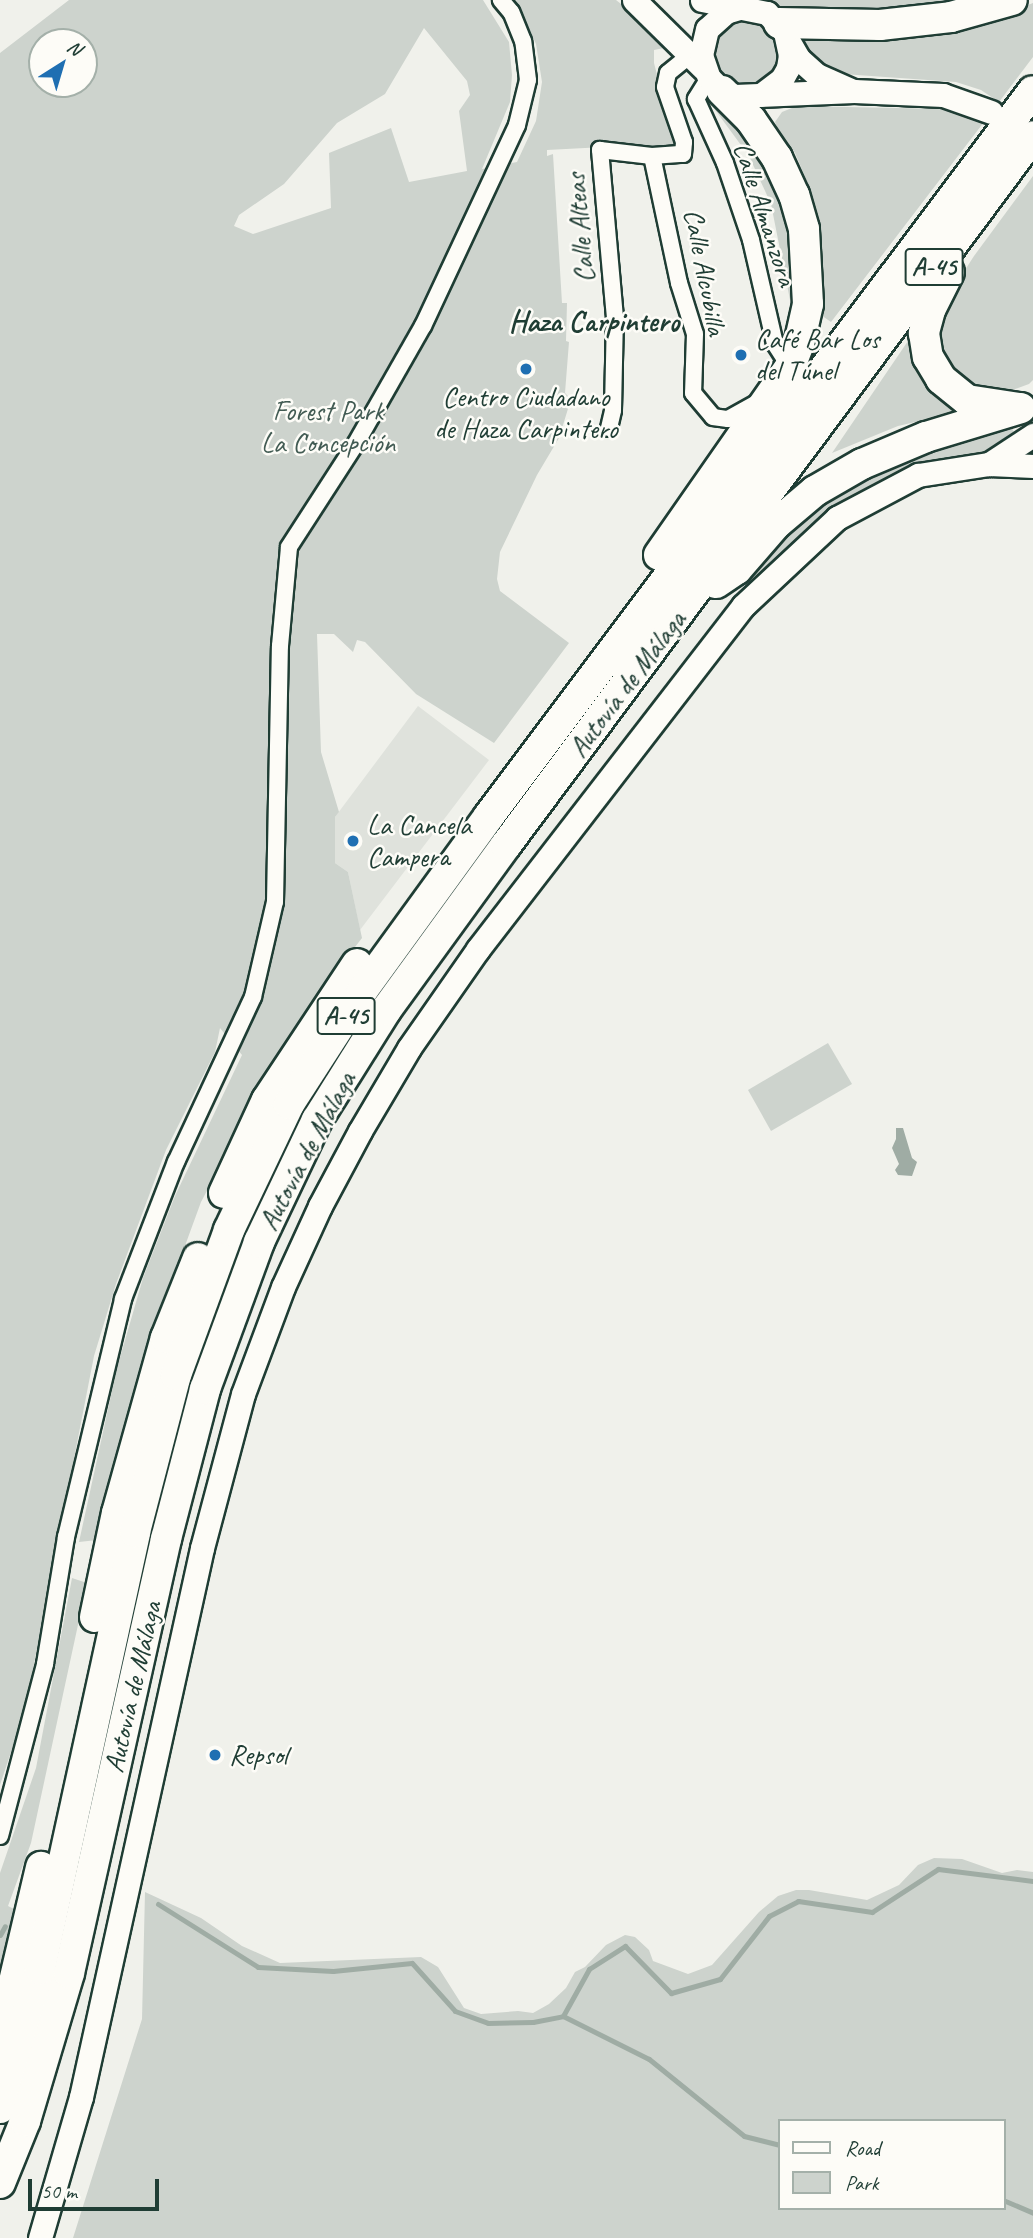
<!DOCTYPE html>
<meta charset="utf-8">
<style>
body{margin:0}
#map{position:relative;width:1033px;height:2238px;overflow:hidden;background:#f0f1eb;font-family:Caveat,sans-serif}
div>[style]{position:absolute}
.built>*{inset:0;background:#dfe2dc}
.green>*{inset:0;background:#cdd3cd}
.round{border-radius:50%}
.water>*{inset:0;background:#9faca4}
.stream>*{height:5px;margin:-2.5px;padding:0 2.5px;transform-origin:2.5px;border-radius:2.5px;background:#9faca4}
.roads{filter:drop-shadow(2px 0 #1f3d34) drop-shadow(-2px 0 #1f3d34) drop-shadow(0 2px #1f3d34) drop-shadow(0 -2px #1f3d34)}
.street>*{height:16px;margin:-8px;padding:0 8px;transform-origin:8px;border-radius:8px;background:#fdfcf7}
.secondary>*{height:23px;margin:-11.5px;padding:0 11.5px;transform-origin:11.5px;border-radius:11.5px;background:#fdfcf7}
.highway>*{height:30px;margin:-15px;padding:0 15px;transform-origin:15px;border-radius:15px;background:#fdfcf7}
.dots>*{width:19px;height:19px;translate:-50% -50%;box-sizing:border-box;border:4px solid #fdfcf7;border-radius:50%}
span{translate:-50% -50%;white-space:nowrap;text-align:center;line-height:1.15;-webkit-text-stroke:5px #fdfcf7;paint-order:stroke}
.shield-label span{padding:2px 5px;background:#fdfcf7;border:2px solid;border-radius:5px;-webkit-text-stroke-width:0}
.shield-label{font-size:26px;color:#1f3d34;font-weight:700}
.street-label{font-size:28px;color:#1f3d34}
.poi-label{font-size:28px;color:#1f3d34}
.left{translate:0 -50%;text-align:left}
.park-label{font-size:28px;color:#425b53}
.neighbourhood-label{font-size:30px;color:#1f3d34;font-weight:700}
.legend{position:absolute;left:778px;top:2119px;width:228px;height:91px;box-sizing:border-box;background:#fdfcf7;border:2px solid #a4b0a9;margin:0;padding:9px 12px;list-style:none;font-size:21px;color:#1f3d34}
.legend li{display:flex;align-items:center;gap:14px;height:35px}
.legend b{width:35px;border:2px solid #a4b0a9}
.north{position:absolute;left:28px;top:28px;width:70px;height:70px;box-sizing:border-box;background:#fdfcf7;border:2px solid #a4b0a9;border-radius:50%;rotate:37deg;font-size:19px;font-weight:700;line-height:28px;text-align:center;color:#1f3d34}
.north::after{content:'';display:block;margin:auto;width:24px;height:32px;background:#1f6fb2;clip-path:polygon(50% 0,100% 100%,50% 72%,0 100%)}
.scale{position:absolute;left:28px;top:2179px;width:131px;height:32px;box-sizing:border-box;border:4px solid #1f3d34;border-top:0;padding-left:9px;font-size:21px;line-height:24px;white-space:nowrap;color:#1f3d34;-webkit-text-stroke:5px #fdfcf7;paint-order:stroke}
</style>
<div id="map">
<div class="built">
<i style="clip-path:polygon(418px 706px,489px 760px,360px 930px,348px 872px,335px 863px,335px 817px)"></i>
</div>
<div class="green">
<i style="clip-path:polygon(evenodd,69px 0,483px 0,509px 42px,512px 75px,510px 102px,482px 169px,517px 162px,536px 121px,542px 82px,536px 44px,516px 0,616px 0,646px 24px,669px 47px,654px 50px,654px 63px,675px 145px,666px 153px,604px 147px,547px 150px,547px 156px,553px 154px,562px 303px,567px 303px,566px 341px,569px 342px,565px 393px,571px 399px,559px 438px,537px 475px,500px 552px,497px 579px,500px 591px,569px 643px,494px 743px,416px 694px,365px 642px,357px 640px,353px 652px,334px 634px,317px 634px,321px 752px,339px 812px,335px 817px,335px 863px,348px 872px,362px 938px,317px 996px,282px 1050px,201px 1202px,140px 1369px,97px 1540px,79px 1542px,117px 1368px,143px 1278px,175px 1196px,242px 1055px,220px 1028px,215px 1052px,166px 1150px,116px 1284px,94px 1356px,25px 1710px,0 1785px,0 53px,69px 0,424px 28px,467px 81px,470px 95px,459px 111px,467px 171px,409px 182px,391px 128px,329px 153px,331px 208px,253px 234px,234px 226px,239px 215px,284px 184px,337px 123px,385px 94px,424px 28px,69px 0,42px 42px,84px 42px,84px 84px,42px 84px,42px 42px)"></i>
<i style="clip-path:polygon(765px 0,971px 0,893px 12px,791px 12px)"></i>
<i style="clip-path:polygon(1033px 3px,1033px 57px,999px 102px,981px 90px,956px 82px,843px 74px,816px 59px,798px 31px,1018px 9px)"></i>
<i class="round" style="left:713px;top:20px;width:66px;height:66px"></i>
<i style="clip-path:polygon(715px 102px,763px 150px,789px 214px,791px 305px,771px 204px,749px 156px,713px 107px)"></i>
<i style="clip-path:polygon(797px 106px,946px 109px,984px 122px,831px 322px,821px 315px,820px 233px,809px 186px,795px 153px,778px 130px,775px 122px,782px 112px)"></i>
<i style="clip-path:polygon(1033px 176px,1033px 380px,1029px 384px,1004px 393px,977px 389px,953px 375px,938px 340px,938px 312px,974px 256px)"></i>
<i style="clip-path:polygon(910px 338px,915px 363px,925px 384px,954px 413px,898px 426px,832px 453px)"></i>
<i style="clip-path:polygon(1012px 428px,1015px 434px,988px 451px,939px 460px,882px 480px,839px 505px,788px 547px,757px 579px,751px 571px,781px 537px,834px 495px,878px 469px,939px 444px)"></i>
<i style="clip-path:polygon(828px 1043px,852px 1084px,771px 1131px,748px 1090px)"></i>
<i style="clip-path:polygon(72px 1578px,87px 1583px,31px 1843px,8px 1906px,20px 1912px,0 1988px,0 1873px,36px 1768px)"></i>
<i style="clip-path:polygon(evenodd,934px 1858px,962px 1859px,1002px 1873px,1017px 1870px,1033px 1872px,1033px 2238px,73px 2238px,142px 2019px,145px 1892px,201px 1918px,242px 1946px,280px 1963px,421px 1957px,438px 1967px,464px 2008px,481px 2014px,518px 2011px,533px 2013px,549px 2004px,566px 1988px,575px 1972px,585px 1967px,606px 1945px,625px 1935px,635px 1937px,649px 1950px,653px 1961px,688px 1974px,712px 1965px,759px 1912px,778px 1896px,796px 1890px,809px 1890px,867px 1900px,899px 1885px,918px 1865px,934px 1858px,779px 2121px,1003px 2121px,1003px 2208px,779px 2208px,779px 2121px)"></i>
</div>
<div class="water">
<i style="clip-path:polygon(896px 1128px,903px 1128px,912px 1158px,917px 1162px,912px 1176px,898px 1175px,895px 1170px,899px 1164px,892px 1148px,896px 1139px)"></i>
</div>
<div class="stream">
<i style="left:158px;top:1904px;width:118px;rotate:32.2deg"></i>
<i style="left:258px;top:1967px;width:75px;rotate:3.1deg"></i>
<i style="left:333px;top:1971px;width:79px;rotate:-5.8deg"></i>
<i style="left:412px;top:1963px;width:64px;rotate:48.1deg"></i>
<i style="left:455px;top:2011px;width:35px;rotate:20deg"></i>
<i style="left:488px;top:2023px;width:45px;rotate:-1.3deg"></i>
<i style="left:533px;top:2022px;width:31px;rotate:-11deg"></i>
<i style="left:563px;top:2016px;width:96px;rotate:26.6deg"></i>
<i style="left:649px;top:2059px;width:122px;rotate:39deg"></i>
<i style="left:744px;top:2136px;width:36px;rotate:14deg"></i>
<i style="left:0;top:1935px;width:10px;rotate:-61deg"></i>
<i style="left:563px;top:2016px;width:54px;rotate:-61deg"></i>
<i style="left:589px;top:1969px;width:43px;rotate:-32.6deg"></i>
<i style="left:625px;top:1946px;width:66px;rotate:45.6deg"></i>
<i style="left:671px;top:1993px;width:51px;rotate:-15.9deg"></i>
<i style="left:720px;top:1979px;width:80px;rotate:-52.1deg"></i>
<i style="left:769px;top:1916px;width:33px;rotate:-27deg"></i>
<i style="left:798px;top:1901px;width:75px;rotate:8.5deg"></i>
<i style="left:872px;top:1912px;width:79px;rotate:-33.1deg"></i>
<i style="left:938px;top:1869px;width:96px;rotate:7.2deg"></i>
<i style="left:1003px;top:2200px;width:33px;rotate:23deg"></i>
</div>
<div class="roads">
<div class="street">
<i style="left:709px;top:78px;width:25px;rotate:122deg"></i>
<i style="left:696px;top:99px;width:70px;rotate:65.6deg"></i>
<i style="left:725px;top:163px;width:81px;rotate:71.3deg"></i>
<i style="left:751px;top:240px;width:107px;rotate:77deg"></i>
<i style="left:775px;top:344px;width:27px;rotate:57deg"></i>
<i style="left:652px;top:156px;width:130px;rotate:78deg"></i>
<i style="left:679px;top:283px;width:53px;rotate:72.6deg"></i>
<i style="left:695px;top:334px;width:59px;rotate:91.9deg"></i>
<i style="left:693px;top:393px;width:31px;rotate:50deg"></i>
<i style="left:713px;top:417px;width:15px;rotate:8deg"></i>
<i style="left:728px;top:419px;width:37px;rotate:-29deg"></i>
<i style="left:609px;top:428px;width:18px;rotate:-77deg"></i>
<i style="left:613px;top:410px;width:92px;rotate:-88.8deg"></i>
<i style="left:615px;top:318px;width:169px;rotate:-95.1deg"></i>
<i style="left:600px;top:150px;width:52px;rotate:6.6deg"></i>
<i style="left:652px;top:156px;width:31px;rotate:-4deg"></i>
<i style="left:683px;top:154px;width:12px;rotate:-85deg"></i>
<i style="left:684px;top:142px;width:58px;rotate:-109.1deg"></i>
<i style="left:665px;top:87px;width:14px;rotate:-78deg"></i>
<i style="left:668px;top:73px;width:27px;rotate:-39deg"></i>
<i style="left:0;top:1836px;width:178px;rotate:-75.3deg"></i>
<i style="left:45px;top:1664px;width:129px;rotate:-80.6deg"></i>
<i style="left:66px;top:1537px;width:245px;rotate:-76.5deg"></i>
<i style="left:123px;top:1299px;width:147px;rotate:-68.9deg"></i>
<i style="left:176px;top:1162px;width:182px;rotate:-65deg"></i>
<i style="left:253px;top:997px;width:98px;rotate:-77deg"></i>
<i style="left:275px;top:902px;width:256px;rotate:-88.9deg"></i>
<i style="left:280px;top:646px;width:99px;rotate:-84.8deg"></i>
<i style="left:289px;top:547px;width:121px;rotate:-57.1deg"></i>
<i style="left:355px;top:445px;width:137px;rotate:-60.3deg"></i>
<i style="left:423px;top:326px;width:222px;rotate:-64.9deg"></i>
<i style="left:517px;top:125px;width:46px;rotate:-76.3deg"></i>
<i style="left:528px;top:80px;width:39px;rotate:-97deg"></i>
<i style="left:523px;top:41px;width:31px;rotate:-112deg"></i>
<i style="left:511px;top:12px;width:16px;rotate:-130deg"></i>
</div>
<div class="secondary">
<i style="left:634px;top:0;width:97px;rotate:44.6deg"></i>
<i style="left:702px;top:0;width:66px;rotate:11.3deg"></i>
<i style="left:767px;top:13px;width:26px;rotate:47deg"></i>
<i style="left:785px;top:32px;width:24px;rotate:78deg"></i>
<i style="left:790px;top:55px;width:13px;rotate:99deg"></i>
<i style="left:788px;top:68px;width:13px;rotate:119deg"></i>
<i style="left:782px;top:79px;width:26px;rotate:143deg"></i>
<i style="left:739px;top:8px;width:14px;rotate:163deg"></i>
<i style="left:726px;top:12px;width:25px;rotate:138deg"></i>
<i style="left:707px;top:29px;width:27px;rotate:103deg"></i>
<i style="left:701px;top:55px;width:24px;rotate:71deg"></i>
<i style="left:709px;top:78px;width:18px;rotate:45deg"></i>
<i style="left:722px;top:91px;width:14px;rotate:21deg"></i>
<i style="left:735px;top:96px;width:119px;rotate:-2.4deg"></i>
<i style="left:854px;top:91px;width:89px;rotate:2.6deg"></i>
<i style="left:943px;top:95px;width:51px;rotate:19.5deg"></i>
<i style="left:789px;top:42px;width:20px;rotate:60deg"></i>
<i style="left:799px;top:59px;width:24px;rotate:42deg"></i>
<i style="left:817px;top:75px;width:37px;rotate:24deg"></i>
<i style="left:989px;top:464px;width:53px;rotate:-33.4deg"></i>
<i style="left:40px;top:2238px;width:147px;rotate:-73.8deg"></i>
<i style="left:81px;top:2097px;width:562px;rotate:-77.57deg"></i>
<i style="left:202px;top:1548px;width:159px;rotate:-75.1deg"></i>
<i style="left:243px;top:1394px;width:114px;rotate:-69.5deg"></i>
<i style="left:283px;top:1287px;width:89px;rotate:-65.4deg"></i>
<i style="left:320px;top:1206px;width:85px;rotate:-61.9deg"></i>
<i style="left:360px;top:1131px;width:96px;rotate:-59.4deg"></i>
<i style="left:409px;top:1048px;width:121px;rotate:-55.1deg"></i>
<i style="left:478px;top:949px;width:433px;rotate:-52.3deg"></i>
<i style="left:743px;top:606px;width:129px;rotate:-43.1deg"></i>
<i style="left:837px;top:518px;width:92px;rotate:-28deg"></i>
<i style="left:918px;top:475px;width:72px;rotate:-8.8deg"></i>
<i style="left:989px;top:464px;width:44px;rotate:2.6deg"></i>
</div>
<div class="highway">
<i style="left:779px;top:23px;width:101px;rotate:1.1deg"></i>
<i style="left:880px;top:25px;width:71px;rotate:-6.4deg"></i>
<i style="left:951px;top:17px;width:63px;rotate:-15.6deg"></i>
<i style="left:949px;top:272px;width:42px;rotate:116.6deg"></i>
<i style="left:930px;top:310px;width:24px;rotate:105deg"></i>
<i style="left:924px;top:333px;width:24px;rotate:81deg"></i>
<i style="left:928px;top:357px;width:26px;rotate:59deg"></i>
<i style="left:941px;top:379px;width:33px;rotate:39deg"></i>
<i style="left:967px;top:400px;width:53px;rotate:8.7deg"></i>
<i style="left:659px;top:555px;width:229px;rotate:-55.1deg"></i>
<i style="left:790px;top:367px;width:25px;rotate:-69deg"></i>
<i style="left:799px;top:344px;width:41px;rotate:-77.3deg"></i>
<i style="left:808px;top:304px;width:75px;rotate:-93.1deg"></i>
<i style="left:804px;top:229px;width:35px;rotate:-106deg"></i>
<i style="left:794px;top:195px;width:41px;rotate:-114.7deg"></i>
<i style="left:777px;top:158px;width:46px;rotate:-124.4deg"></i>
<i style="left:751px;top:120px;width:41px;rotate:-135deg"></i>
<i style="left:716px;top:583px;width:25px;rotate:-34deg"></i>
<i style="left:737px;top:569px;width:60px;rotate:-49.1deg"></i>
<i style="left:776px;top:524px;width:51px;rotate:-40.2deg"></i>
<i style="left:815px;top:491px;width:54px;rotate:-29.9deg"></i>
<i style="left:862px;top:464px;width:69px;rotate:-22.9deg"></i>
<i style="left:926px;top:437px;width:99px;rotate:-17deg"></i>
<i style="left:224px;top:1193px;width:102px;rotate:-65.2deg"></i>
<i style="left:267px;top:1100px;width:163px;rotate:-56.5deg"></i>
<i style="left:95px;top:1617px;width:106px;rotate:-78.1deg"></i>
<i style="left:117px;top:1513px;width:182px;rotate:-74.4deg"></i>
<i style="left:166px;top:1338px;width:86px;rotate:-68.2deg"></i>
<i style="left:0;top:2041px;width:179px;rotate:-76.7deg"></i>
<i style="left:0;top:2108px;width:145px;rotate:-73.9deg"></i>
<i style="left:40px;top:1969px;width:447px;rotate:-77.7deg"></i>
<i style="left:135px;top:1532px;width:162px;rotate:-75.4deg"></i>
<i style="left:176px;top:1375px;width:154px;rotate:-69.9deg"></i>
<i style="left:229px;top:1230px;width:140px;rotate:-64.5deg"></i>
<i style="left:289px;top:1104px;width:135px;rotate:-57.1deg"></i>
<i style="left:362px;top:991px;width:216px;rotate:-54deg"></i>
<i style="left:489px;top:816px;width:906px;rotate:-53.12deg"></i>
<i style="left:0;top:2183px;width:67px;rotate:-68deg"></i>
<i style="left:25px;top:2121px;width:154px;rotate:-73.4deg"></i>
<i style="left:69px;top:1973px;width:445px;rotate:-77.4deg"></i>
<i style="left:166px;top:1539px;width:155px;rotate:-75.4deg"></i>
<i style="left:205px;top:1389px;width:157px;rotate:-69.8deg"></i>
<i style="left:259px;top:1242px;width:135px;rotate:-64.6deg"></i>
<i style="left:317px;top:1120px;width:130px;rotate:-57.9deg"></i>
<i style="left:386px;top:1010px;width:204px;rotate:-54deg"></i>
<i style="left:506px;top:845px;width:883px;rotate:-53.38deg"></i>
</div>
</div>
<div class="dots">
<i style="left:741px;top:355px;background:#1f6fb2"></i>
<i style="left:526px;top:369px;background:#1f6fb2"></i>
<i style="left:353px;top:841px;background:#1f6fb2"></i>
<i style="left:215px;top:1755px;background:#1f6fb2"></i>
</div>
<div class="shield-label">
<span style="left:934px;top:267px">A-45</span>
<span style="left:346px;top:1016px">A-45</span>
</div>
<div class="street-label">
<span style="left:765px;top:214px;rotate:72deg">Calle Almanzora</span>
<span style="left:580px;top:228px;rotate:-95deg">Calle Alteas</span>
<span style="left:705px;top:272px;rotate:79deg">Calle Alcubilla</span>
<span style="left:627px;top:684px;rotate:-53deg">Autovía de Málaga</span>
<span style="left:307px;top:1151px;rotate:-62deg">Autovía de Málaga</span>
<span style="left:133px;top:1687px;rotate:-77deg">Autovía de Málaga</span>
</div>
<div class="poi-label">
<span class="left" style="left:755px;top:355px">Café Bar Los<br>del Túnel</span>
<span style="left:526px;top:413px">Centro Ciudadano<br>de Haza Carpintero</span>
<span class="left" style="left:367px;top:841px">La Cancela<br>Campera</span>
<span class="left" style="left:229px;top:1755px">Repsol</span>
</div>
<div class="park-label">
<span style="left:328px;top:427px">Forest Park<br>La Concepción</span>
</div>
<div class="neighbourhood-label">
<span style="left:594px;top:321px">Haza Carpintero</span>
</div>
<ul class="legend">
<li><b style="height:9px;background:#fdfcf7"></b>Road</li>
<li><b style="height:19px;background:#cdd3cd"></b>Park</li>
</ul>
<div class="north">N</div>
<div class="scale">50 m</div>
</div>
